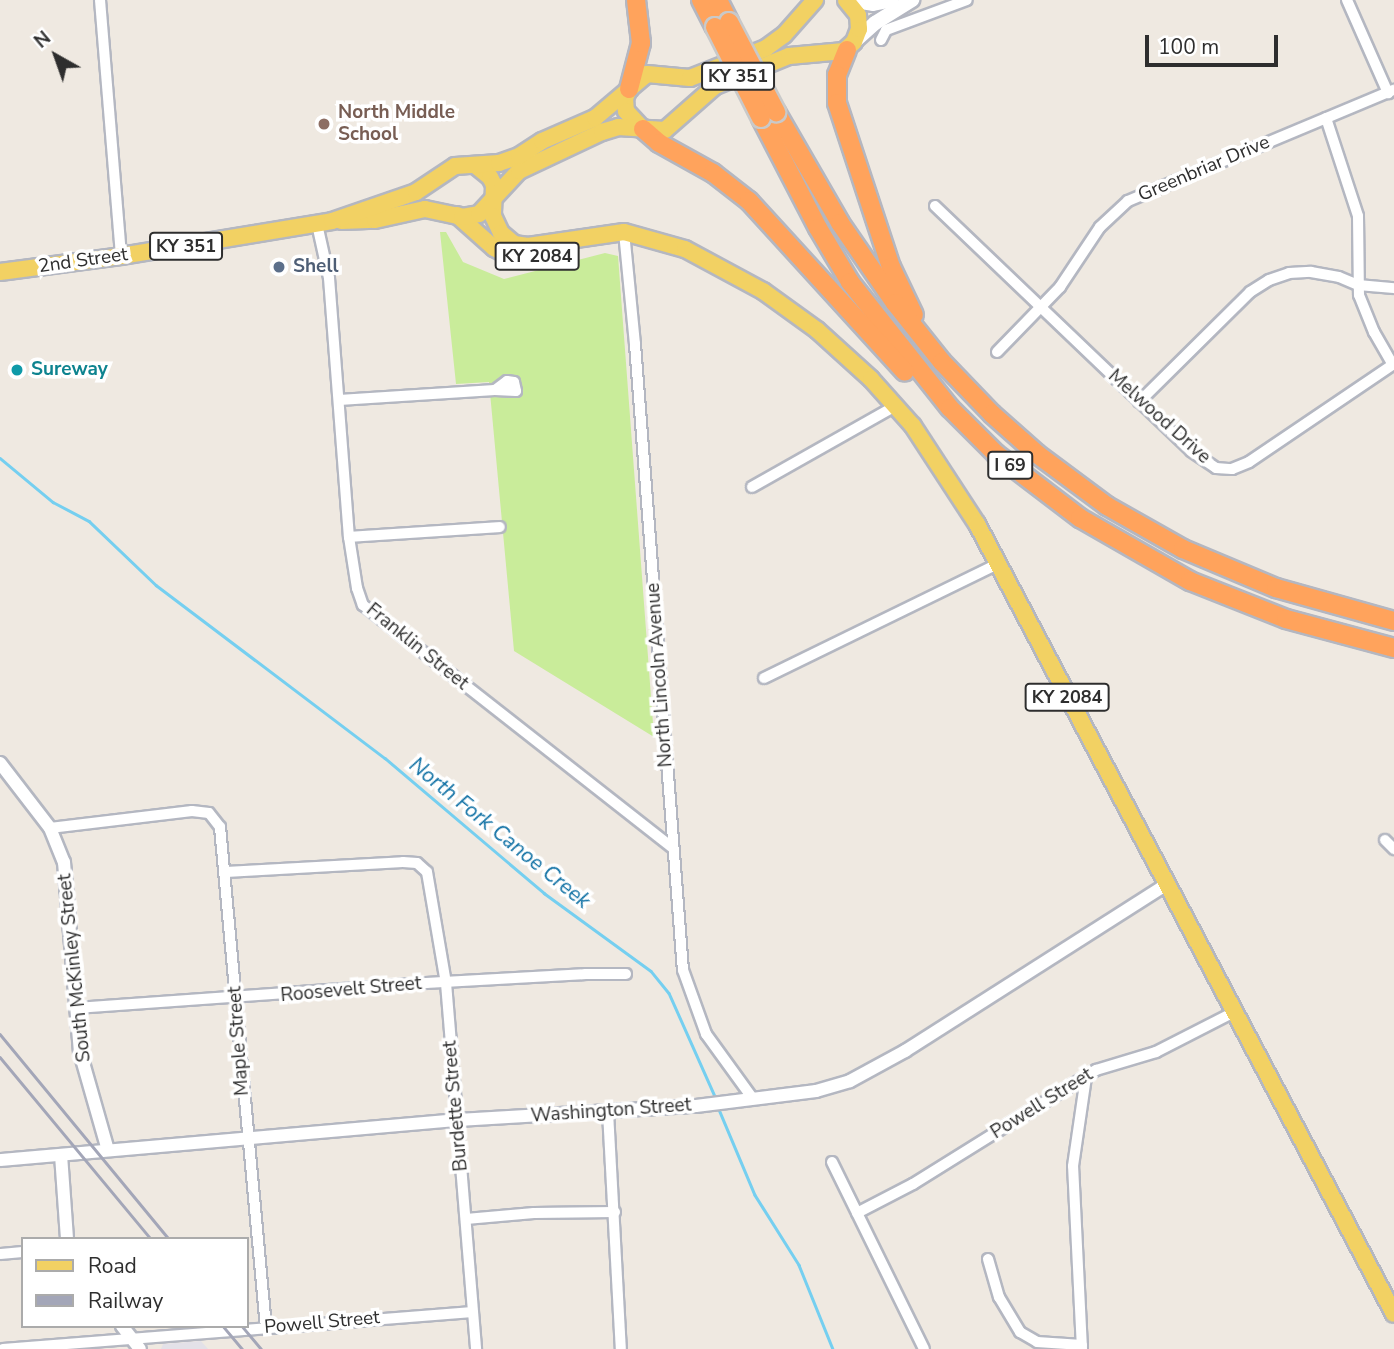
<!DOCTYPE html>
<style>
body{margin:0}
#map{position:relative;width:1394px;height:1349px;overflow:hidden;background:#efe9e1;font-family:"Nunito Sans",sans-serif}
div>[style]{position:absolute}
.industrial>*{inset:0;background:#e3e1e8}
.pitch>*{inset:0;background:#c9ec9a}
.stream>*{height:2.5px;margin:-1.25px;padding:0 1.25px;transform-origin:1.25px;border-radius:1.25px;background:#75cff0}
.roads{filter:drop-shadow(2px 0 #b4b7c1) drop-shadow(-2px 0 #b4b7c1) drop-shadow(0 2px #b4b7c1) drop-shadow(0 -2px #b4b7c1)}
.minor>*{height:10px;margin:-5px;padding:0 5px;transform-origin:5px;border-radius:5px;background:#fff}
.tertiary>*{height:12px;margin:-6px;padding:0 6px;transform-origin:6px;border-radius:6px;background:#fff}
.secondary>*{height:14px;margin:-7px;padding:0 7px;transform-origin:7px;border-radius:7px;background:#fff}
.primary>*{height:16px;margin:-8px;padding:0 8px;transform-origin:8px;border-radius:8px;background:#f2d163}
.motorway>*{height:18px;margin:-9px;padding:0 9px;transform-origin:9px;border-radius:9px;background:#ffa35c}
.rail>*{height:2.5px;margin:-1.25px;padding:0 1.25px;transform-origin:1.25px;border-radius:1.25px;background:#a3a6b8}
.bridges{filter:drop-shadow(2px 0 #c9c9c9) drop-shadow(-2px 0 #c9c9c9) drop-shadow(0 2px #c9c9c9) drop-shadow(0 -2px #c9c9c9)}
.motorway-bridge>*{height:18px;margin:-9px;padding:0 9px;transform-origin:9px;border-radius:9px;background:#ffa35c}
.dots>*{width:19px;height:19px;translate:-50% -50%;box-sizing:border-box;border:4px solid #fff;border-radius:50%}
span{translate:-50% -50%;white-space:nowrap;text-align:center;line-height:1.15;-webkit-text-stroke:7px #fff;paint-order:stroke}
.shield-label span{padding:2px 5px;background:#fff;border:2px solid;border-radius:5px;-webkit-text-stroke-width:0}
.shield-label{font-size:18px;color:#2e2e2e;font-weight:700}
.education-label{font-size:19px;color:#785e54;font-weight:700}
.left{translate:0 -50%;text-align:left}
.street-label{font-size:19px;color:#2e2e2e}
.service-label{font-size:19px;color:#4e5e75;font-weight:700}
.culture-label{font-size:19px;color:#0d838f;font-weight:700}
.water-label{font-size:21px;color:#0d6fa3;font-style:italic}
.legend{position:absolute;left:21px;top:1237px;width:228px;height:91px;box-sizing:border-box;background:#fff;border:2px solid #ababab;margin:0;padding:9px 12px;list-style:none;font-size:21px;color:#2e2e2e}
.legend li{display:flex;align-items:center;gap:14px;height:35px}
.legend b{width:35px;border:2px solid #ababab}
.north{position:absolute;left:21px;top:21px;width:70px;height:70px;-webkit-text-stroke:5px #fff;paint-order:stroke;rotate:320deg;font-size:19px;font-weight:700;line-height:28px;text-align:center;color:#2e2e2e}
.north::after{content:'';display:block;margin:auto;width:24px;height:32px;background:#2e2e2e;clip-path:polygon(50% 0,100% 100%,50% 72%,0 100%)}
.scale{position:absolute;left:1145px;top:35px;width:133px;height:32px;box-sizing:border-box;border:4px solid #2e2e2e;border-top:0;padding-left:9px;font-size:21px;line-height:24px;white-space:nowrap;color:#2e2e2e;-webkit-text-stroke:5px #fff;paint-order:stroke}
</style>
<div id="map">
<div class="industrial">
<i style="clip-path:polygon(201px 1341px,208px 1349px,161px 1349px,163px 1344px)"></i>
</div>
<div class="pitch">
<i style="clip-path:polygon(440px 232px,446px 232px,463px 262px,504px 279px,605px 253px,618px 256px,654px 737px,514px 651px,489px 382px,456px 384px)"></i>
</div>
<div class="stream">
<i style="left:0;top:458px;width:69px;rotate:39.7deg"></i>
<i style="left:53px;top:502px;width:41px;rotate:27.8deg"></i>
<i style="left:89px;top:521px;width:93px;rotate:43.7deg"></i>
<i style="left:156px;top:585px;width:287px;rotate:37.1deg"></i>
<i style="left:385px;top:758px;width:209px;rotate:40.3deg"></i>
<i style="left:544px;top:893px;width:132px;rotate:36.1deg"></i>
<i style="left:651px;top:971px;width:28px;rotate:51deg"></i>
<i style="left:669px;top:993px;width:118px;rotate:66deg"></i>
<i style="left:718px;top:1107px;width:95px;rotate:67.2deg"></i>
<i style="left:755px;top:1195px;width:83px;rotate:57.8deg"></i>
<i style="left:799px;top:1265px;width:91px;rotate:68deg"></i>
</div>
<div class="roads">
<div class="minor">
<i style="left:100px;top:0;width:257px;rotate:85.3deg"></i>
<i style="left:1347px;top:0;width:102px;rotate:66.2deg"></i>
<i style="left:881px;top:40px;width:11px;rotate:-63deg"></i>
<i style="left:886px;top:30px;width:86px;rotate:-20.3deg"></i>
<i style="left:1326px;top:118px;width:103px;rotate:71.9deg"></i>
<i style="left:1358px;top:216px;width:79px;rotate:89.3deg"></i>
<i style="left:1359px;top:295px;width:40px;rotate:68deg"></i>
<i style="left:1374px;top:332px;width:38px;rotate:60deg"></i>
<i style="left:935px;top:206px;width:354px;rotate:43.7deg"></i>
<i style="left:1191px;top:451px;width:30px;rotate:34deg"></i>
<i style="left:1216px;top:468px;width:16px;rotate:4deg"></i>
<i style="left:1232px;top:469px;width:18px;rotate:-22deg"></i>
<i style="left:1249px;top:462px;width:175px;rotate:-34.1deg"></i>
<i style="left:317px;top:224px;width:55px;rotate:77.5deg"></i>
<i style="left:329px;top:278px;width:260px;rotate:85.6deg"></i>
<i style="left:349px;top:537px;width:52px;rotate:81.1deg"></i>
<i style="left:357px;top:588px;width:18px;rotate:71deg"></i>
<i style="left:363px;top:605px;width:394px;rotate:38.1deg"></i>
<i style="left:624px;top:232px;width:113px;rotate:84.4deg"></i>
<i style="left:635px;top:344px;width:628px;rotate:85.62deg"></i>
<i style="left:683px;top:970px;width:68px;rotate:70.2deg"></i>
<i style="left:706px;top:1034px;width:80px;rotate:54.1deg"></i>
<i style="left:997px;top:352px;width:91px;rotate:-45.9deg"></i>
<i style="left:1060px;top:287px;width:72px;rotate:-56.3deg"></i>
<i style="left:1100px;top:227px;width:38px;rotate:-43deg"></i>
<i style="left:1128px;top:201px;width:288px;rotate:-22.7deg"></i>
<i style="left:507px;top:381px;width:7px;rotate:8deg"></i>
<i style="left:514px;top:382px;width:9px;rotate:77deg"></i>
<i style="left:516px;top:391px;width:21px;rotate:-177deg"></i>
<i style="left:495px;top:390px;width:15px;rotate:-37deg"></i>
<i style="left:339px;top:400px;width:156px;rotate:-3.7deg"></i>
<i style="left:1139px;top:402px;width:156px;rotate:-44.7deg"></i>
<i style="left:1250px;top:292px;width:22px;rotate:-32deg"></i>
<i style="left:1269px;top:280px;width:21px;rotate:-19deg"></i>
<i style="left:1289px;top:273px;width:22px;rotate:-3deg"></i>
<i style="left:1311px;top:272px;width:28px;rotate:10deg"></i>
<i style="left:1339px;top:277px;width:21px;rotate:23deg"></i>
<i style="left:1358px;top:285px;width:36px;rotate:5deg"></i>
<i style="left:752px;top:487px;width:164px;rotate:-29.5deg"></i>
<i style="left:349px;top:537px;width:151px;rotate:-3.8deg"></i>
<i style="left:764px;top:678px;width:260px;rotate:-26deg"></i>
<i style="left:50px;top:828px;width:143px;rotate:-6.8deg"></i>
<i style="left:192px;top:811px;width:17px;rotate:7deg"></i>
<i style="left:209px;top:813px;width:18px;rotate:52deg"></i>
<i style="left:220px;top:827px;width:503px;rotate:84.75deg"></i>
<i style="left:1385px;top:840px;width:13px;rotate:45deg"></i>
<i style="left:226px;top:872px;width:177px;rotate:-3.2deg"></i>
<i style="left:403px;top:862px;width:14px;rotate:4deg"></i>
<i style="left:417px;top:863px;width:13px;rotate:42deg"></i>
<i style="left:427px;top:872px;width:113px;rotate:80.3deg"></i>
<i style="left:446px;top:983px;width:367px;rotate:85.3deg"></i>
<i style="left:76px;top:1008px;width:351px;rotate:-4.1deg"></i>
<i style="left:426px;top:983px;width:160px;rotate:-3.2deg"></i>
<i style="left:586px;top:974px;width:40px"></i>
<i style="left:608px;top:1112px;width:237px;rotate:86.9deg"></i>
<i style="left:832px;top:1162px;width:208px;rotate:63.8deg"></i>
<i style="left:857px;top:1213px;width:63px;rotate:-27.4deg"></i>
<i style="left:913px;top:1184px;width:216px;rotate:-31.9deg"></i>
<i style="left:1096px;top:1070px;width:63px;rotate:-16.7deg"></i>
<i style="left:1156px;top:1052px;width:88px;rotate:-27.1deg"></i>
<i style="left:466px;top:1219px;width:68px;rotate:-5deg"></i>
<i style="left:534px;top:1213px;width:81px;rotate:-0.7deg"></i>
<i style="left:0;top:1254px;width:23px;rotate:-5deg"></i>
<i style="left:988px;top:1259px;width:40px;rotate:74deg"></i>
<i style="left:999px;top:1297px;width:41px;rotate:59deg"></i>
<i style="left:1020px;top:1332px;width:20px;rotate:30deg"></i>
<i style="left:1037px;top:1342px;width:45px;rotate:3.8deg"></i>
<i style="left:3px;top:1349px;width:471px;rotate:-4.5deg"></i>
<i style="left:1082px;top:1349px;width:183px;rotate:-92.8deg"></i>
<i style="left:1073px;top:1166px;width:90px;rotate:-81.7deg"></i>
</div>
<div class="tertiary">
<i style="left:0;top:763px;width:82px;rotate:52.4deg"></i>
<i style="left:50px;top:828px;width:37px;rotate:68deg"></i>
<i style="left:64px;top:862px;width:191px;rotate:85.2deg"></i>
<i style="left:80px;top:1052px;width:102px;rotate:74.1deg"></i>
<i style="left:61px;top:1155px;width:84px;rotate:85.9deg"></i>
<i style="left:0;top:1160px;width:460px;rotate:-5deg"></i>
<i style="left:458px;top:1120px;width:238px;rotate:-3.4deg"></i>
<i style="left:696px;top:1106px;width:121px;rotate:-7.1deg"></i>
<i style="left:816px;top:1091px;width:35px;rotate:-16deg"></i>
<i style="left:850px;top:1081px;width:63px;rotate:-28.6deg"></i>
<i style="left:905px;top:1051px;width:309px;rotate:-32.5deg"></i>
<i style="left:122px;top:1326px;width:29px;rotate:52deg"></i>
</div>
<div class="secondary">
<i style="left:848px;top:0;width:25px;rotate:9deg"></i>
<i style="left:873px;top:4px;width:19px;rotate:-12deg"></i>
<i style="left:855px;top:41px;width:27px;rotate:-42deg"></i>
<i style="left:875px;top:23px;width:44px;rotate:-31.9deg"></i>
</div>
<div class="primary">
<i style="left:629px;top:89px;width:10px;rotate:114deg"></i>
<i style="left:625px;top:98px;width:13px;rotate:86deg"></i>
<i style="left:626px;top:111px;width:25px;rotate:47deg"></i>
<i style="left:475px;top:165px;width:19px;rotate:39deg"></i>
<i style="left:490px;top:177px;width:9px;rotate:63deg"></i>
<i style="left:494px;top:185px;width:31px;rotate:92deg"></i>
<i style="left:493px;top:216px;width:19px;rotate:65deg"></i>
<i style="left:501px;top:233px;width:17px;rotate:40deg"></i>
<i style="left:514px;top:244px;width:14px;rotate:8deg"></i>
<i style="left:528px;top:246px;width:97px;rotate:-8.3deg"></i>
<i style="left:624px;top:232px;width:63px;rotate:15.6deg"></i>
<i style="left:685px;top:249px;width:89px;rotate:28.3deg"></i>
<i style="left:763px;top:291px;width:67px;rotate:35.8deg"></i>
<i style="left:817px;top:330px;width:73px;rotate:42.2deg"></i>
<i style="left:871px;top:379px;width:63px;rotate:48.2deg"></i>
<i style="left:913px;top:426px;width:117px;rotate:56.9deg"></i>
<i style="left:977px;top:524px;width:893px;rotate:62.17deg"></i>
<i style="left:457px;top:215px;width:50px;rotate:41.7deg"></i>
<i style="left:494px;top:248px;width:19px;rotate:28deg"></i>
<i style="left:511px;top:257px;width:21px;rotate:3deg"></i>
<i style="left:532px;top:258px;width:28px;rotate:-19deg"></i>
<i style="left:341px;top:221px;width:34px;rotate:-2deg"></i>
<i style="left:375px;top:220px;width:51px;rotate:-12.4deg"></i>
<i style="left:425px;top:209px;width:38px;rotate:12deg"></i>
<i style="left:462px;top:217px;width:17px;rotate:-10deg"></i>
<i style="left:479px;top:214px;width:59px;rotate:-47.1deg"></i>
<i style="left:519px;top:171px;width:92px;rotate:-25.2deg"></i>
<i style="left:602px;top:132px;width:17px;rotate:-17deg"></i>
<i style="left:618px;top:127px;width:47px;rotate:3.7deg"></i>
<i style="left:665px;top:130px;width:67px;rotate:-41.3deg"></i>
<i style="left:715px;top:86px;width:80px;rotate:-22.1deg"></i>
<i style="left:789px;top:56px;width:55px;rotate:-5.2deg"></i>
<i style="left:844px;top:51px;width:13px;rotate:-42deg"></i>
<i style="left:854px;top:42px;width:14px;rotate:-69deg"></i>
<i style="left:859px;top:29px;width:14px;rotate:-94deg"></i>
<i style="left:858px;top:15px;width:19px;rotate:-129deg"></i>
<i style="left:0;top:272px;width:122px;rotate:-7.5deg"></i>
<i style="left:121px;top:256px;width:214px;rotate:-9.4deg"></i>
<i style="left:332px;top:221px;width:89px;rotate:-19deg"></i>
<i style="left:416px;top:192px;width:47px;rotate:-33.7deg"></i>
<i style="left:455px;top:166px;width:44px;rotate:-3.9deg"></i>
<i style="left:499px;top:163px;width:21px;rotate:-19deg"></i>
<i style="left:519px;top:156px;width:27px;rotate:-33deg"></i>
<i style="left:542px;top:141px;width:58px;rotate:-23.5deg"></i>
<i style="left:595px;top:118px;width:68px;rotate:-40.2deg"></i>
<i style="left:647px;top:74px;width:43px;rotate:5.3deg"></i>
<i style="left:690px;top:78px;width:82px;rotate:-21.5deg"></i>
<i style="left:766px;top:48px;width:22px;rotate:-36deg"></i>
<i style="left:784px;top:35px;width:47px;rotate:-48.5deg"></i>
</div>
<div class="motorway">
<i style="left:701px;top:0;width:30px;rotate:63deg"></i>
<i style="left:718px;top:0;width:25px;rotate:63deg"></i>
<i style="left:847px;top:50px;width:27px;rotate:112deg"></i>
<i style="left:837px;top:75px;width:28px;rotate:90deg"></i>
<i style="left:837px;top:103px;width:173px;rotate:71.8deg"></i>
<i style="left:891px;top:267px;width:53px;rotate:64.4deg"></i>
<i style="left:629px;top:89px;width:48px;rotate:-75.4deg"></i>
<i style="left:641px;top:43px;width:43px;rotate:-96.6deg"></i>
<i style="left:776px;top:112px;width:128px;rotate:60deg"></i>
<i style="left:840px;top:223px;width:97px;rotate:55.5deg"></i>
<i style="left:895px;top:303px;width:75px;rotate:51.5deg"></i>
<i style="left:942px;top:362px;width:72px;rotate:46.1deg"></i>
<i style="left:992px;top:414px;width:60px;rotate:41.6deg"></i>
<i style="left:1037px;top:454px;width:87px;rotate:36.6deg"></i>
<i style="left:1107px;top:506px;width:87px;rotate:29.5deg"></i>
<i style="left:1183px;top:549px;width:101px;rotate:22.8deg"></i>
<i style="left:1276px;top:588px;width:123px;rotate:15.6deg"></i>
<i style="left:761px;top:118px;width:124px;rotate:62.6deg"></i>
<i style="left:818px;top:228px;width:63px;rotate:59.3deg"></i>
<i style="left:850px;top:282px;width:161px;rotate:51.6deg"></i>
<i style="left:950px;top:408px;width:65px;rotate:45deg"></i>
<i style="left:996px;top:454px;width:106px;rotate:37.3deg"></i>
<i style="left:1080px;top:518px;width:127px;rotate:29.8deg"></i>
<i style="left:1190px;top:581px;width:103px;rotate:21.6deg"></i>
<i style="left:1286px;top:619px;width:112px;rotate:15deg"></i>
<i style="left:643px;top:129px;width:21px;rotate:41deg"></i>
<i style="left:659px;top:143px;width:62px;rotate:29.1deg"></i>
<i style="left:713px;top:173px;width:46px;rotate:37.9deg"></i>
<i style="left:749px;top:201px;width:231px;rotate:47.6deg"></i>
</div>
</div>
<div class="rail">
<i style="left:0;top:1034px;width:266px;rotate:50.5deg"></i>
<i style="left:0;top:1057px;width:236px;rotate:50.3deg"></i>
<i style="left:223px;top:1326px;width:30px;rotate:50deg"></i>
<i style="left:242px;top:1326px;width:30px;rotate:50deg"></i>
</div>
<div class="bridges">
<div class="motorway-bridge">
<i style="left:729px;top:22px;width:102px;rotate:62.4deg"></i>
<i style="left:715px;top:27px;width:102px;rotate:63.2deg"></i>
</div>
</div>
<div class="dots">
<i style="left:324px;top:124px;background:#8d6e63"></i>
<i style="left:279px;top:267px;background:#5c6f8a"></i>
<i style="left:17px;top:370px;background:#0f9aa8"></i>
</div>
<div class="shield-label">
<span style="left:738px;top:76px">KY 351</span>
<span style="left:186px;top:246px">KY 351</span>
<span style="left:537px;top:256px">KY 2084</span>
<span style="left:1010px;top:465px">I 69</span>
<span style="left:1067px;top:697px">KY 2084</span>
</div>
<div class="education-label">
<span class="left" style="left:338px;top:124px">North Middle<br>School</span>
</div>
<div class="street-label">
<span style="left:1204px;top:169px;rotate:-23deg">Greenbriar Drive</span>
<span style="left:83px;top:261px;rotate:-8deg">2nd Street</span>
<span style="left:1159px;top:417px;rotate:42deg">Melwood Drive</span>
<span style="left:417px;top:647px;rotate:39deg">Franklin Street</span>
<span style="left:660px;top:675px;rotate:-94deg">North Lincoln Avenue</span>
<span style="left:75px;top:968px;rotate:-96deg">South McKinley Street</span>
<span style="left:351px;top:990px;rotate:-5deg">Roosevelt Street</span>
<span style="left:239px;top:1041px;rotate:-94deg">Maple Street</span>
<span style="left:1042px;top:1104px;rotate:-32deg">Powell Street</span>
<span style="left:456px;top:1106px;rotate:-95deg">Burdette Street</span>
<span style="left:611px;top:1111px;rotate:-4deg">Washington Street</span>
<span style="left:322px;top:1323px;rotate:-5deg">Powell Street</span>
</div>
<div class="service-label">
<span class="left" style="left:293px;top:267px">Shell</span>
</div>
<div class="culture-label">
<span class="left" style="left:31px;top:370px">Sureway</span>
</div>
<div class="water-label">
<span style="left:500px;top:833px;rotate:39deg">North Fork Canoe Creek</span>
</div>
<ul class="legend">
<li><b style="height:9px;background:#f2d163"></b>Road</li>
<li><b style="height:9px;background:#a3a6b8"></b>Railway</li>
</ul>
<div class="north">N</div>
<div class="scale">100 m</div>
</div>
